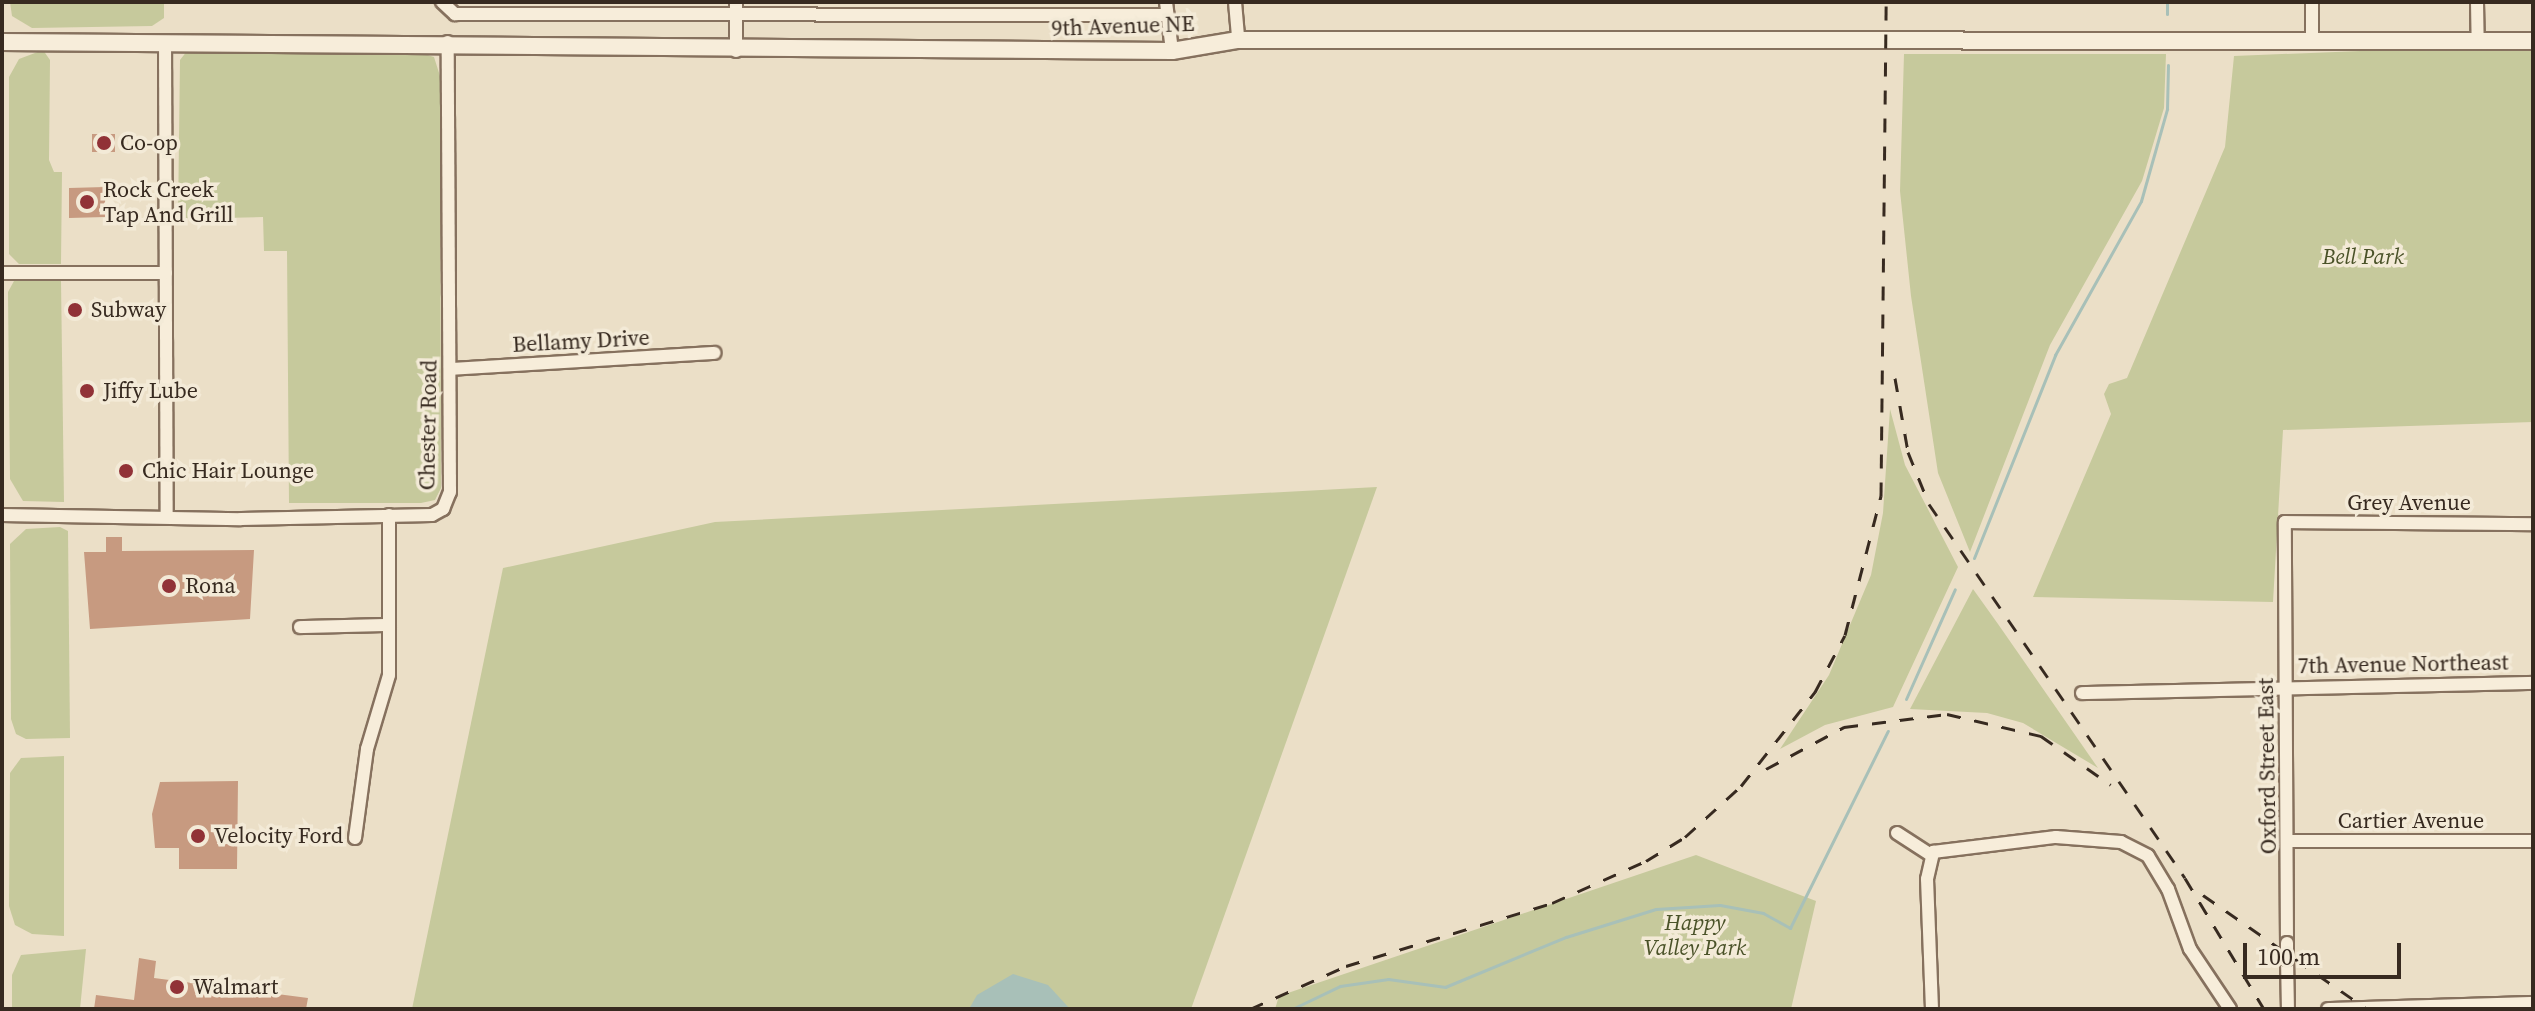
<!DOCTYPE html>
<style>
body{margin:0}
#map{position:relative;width:2535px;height:1011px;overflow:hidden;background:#ebdfc7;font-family:"Source Serif 4",serif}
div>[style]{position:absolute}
.green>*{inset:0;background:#c6c99c}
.water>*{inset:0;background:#a8c0b8}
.stream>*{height:3px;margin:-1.5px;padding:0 1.5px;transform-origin:1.5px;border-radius:1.5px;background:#a8c0b8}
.building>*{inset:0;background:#c79a80}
.roads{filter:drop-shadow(2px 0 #86715e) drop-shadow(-2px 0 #86715e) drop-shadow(0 2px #86715e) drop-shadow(0 -2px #86715e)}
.minor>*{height:12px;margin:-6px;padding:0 6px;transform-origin:6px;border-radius:6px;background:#f7edda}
.tertiary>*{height:16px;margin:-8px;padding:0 8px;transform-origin:8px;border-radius:8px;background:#f7edda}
.rail>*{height:3px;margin-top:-1.5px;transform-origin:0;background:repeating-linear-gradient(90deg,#372a20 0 14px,transparent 0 28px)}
.bridges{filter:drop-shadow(2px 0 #86715e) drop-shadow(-2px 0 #86715e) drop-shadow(0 2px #86715e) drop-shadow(0 -2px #86715e)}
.minor-bridge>*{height:12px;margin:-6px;padding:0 6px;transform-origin:6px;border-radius:6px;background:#f7edda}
.dots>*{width:22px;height:22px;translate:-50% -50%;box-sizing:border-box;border:4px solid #f3ead7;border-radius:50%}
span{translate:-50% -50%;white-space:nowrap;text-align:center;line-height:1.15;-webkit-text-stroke:7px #f3ead7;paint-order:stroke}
.street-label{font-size:22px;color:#372a20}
.poi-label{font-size:22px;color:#372a20}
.left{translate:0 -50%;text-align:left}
.park-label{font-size:22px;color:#4a5228;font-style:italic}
.frame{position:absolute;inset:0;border:4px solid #372a20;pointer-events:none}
.scale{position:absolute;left:2243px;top:943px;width:158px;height:36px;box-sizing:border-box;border:4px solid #372a20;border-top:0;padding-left:10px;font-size:24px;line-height:28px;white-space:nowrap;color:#372a20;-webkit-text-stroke:6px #f3ead7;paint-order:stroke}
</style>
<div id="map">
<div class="green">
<i style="clip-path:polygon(10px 2px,164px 2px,164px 18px,152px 26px,32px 28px,12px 16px)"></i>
<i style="clip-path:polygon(2533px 44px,2533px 422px,2283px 430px,2273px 602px,2033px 597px,2111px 414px,2104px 394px,2109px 384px,2127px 378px,2225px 147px,2234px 56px)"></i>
<i style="clip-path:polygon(408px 49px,434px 57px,440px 76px,441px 488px,435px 500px,421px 503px,289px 503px,287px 251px,264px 251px,263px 217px,178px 219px,180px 60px,187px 51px)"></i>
<i style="clip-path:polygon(43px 50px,50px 60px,49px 160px,54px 172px,62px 172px,61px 264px,19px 264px,9px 254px,9px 77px,19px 59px)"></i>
<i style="clip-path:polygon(1904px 54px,2166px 54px,2164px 108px,2142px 181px,2050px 345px,1970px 552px,1938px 473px,1911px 296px,1900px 191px)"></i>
<i style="clip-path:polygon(14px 281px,61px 281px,64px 502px,23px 501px,10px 479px,8px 292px)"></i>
<i style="clip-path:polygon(1890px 409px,1905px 465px,1958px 567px,1893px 707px,1825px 725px,1780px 749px,1829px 675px,1871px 575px,1883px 513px)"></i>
<i style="clip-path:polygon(1377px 487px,1191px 1009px,412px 1009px,503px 568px,715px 522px)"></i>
<i style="clip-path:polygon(60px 527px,68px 531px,70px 738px,26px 739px,16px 734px,11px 719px,10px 544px,26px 529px)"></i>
<i style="clip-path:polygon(1973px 589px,1998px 624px,2098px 768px,2023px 723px,1987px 713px,1910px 709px)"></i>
<i style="clip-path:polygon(64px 756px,64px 936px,32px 934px,15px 925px,9px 906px,10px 773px,21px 758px)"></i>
<i style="clip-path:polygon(1696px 855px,1816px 901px,1791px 1009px,1275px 1009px,1279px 996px)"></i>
<i style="clip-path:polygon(86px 949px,80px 1009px,12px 1009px,12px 975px,21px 955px)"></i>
</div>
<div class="water">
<i style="clip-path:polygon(1013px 974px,1048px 985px,1070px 1009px,969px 1009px,977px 995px)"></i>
</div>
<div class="stream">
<i style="left:2167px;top:14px;width:12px;rotate:-90deg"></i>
<i style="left:1974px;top:558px;width:219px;rotate:-68.2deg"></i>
<i style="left:2055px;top:355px;width:176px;rotate:-60.8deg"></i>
<i style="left:2141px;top:201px;width:96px;rotate:-74.2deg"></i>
<i style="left:2167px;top:109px;width:44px;rotate:-88.7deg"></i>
<i style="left:1906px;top:699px;width:120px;rotate:-66deg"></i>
<i style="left:1292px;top:1009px;width:53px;rotate:-25.6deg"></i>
<i style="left:1340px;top:986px;width:49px;rotate:-8.3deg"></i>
<i style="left:1388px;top:979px;width:58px;rotate:8deg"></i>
<i style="left:1445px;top:987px;width:131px;rotate:-22.5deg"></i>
<i style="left:1566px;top:937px;width:94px;rotate:-17.3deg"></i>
<i style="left:1656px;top:909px;width:64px;rotate:-3.6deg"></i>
<i style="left:1720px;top:905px;width:44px;rotate:10.5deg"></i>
<i style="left:1763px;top:913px;width:31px;rotate:29deg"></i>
<i style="left:1790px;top:928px;width:220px;rotate:-63.6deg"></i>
</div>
<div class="building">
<i style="clip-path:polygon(92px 134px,115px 134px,115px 152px,92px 152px)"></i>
<i style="clip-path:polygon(105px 187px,105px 217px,69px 218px,69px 188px)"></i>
<i style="clip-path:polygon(106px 537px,122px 537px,122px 551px,254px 550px,250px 619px,90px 629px,84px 552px,106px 552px)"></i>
<i style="clip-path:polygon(238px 781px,237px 869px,179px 869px,179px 848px,155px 848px,152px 814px,160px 782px)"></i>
<i style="clip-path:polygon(139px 958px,156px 961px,154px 978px,308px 998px,306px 1009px,94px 1009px,96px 995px,134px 1000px)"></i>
</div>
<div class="roads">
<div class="minor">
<i style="left:442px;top:2px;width:18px;rotate:43deg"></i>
<i style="left:455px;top:14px;width:712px;rotate:0.08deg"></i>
<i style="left:736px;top:2px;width:49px;rotate:90deg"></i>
<i style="left:1166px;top:2px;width:49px;rotate:83deg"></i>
<i style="left:1235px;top:2px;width:38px;rotate:85deg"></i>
<i style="left:2312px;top:2px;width:40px;rotate:90deg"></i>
<i style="left:2477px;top:2px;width:39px;rotate:89deg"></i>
<i style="left:165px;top:42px;width:473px;rotate:89.8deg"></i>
<i style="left:2px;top:273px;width:164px"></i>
<i style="left:450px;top:369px;width:265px;rotate:-3.5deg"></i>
<i style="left:2px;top:515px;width:239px;rotate:1deg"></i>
<i style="left:241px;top:519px;width:191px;rotate:-1.2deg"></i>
<i style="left:432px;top:515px;width:13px;rotate:-29deg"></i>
<i style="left:443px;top:509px;width:18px;rotate:-68deg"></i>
<i style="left:450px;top:492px;width:450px;rotate:-90.3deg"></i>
<i style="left:300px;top:627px;width:89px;rotate:-1.3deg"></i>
<i style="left:2082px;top:693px;width:451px;rotate:-1.3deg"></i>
<i style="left:1897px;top:833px;width:40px;rotate:32.9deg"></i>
<i style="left:355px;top:838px;width:90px;rotate:-82.3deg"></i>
<i style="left:367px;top:749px;width:77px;rotate:-73.4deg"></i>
<i style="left:389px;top:675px;width:160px;rotate:-90deg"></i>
<i style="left:2289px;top:841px;width:244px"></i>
<i style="left:2287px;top:943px;width:421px;rotate:-90.3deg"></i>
<i style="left:2285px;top:522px;width:248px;rotate:0.5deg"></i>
<i style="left:2287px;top:959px;width:50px;rotate:88.9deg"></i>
<i style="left:1932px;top:1009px;width:130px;rotate:-92.2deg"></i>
<i style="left:1927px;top:879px;width:28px;rotate:-77deg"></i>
<i style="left:1933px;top:852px;width:124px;rotate:-7deg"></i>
<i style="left:2056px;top:837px;width:65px;rotate:4.4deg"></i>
<i style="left:2121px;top:842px;width:30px;rotate:27deg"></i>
<i style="left:2148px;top:856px;width:39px;rotate:59deg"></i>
<i style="left:2168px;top:889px;width:64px;rotate:69.9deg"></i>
<i style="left:2190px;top:949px;width:72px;rotate:56.3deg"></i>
<i style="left:2328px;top:1009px;width:205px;rotate:-1.7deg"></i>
</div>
<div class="tertiary">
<i style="left:2px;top:42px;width:1170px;rotate:0.44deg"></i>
<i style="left:1172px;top:51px;width:67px;rotate:-9.5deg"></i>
<i style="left:1238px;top:40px;width:1295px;rotate:0.04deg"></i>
</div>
</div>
<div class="rail">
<i style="left:1895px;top:378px;width:75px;rotate:80deg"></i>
<i style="left:1908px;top:452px;width:56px;rotate:68deg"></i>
<i style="left:1929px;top:504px;width:453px;rotate:55.6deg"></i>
<i style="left:2185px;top:878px;width:153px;rotate:58.9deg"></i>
<i style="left:1766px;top:769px;width:89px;rotate:-28.3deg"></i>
<i style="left:1844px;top:727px;width:104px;rotate:-7.2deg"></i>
<i style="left:1947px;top:714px;width:97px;rotate:13.2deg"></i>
<i style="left:2041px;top:736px;width:85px;rotate:35deg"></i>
<i style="left:2203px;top:895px;width:200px;rotate:34.8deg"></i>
<i style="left:1250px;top:1009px;width:105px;rotate:-24.1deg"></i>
<i style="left:1346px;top:966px;width:215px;rotate:-17deg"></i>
<i style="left:1552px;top:903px;width:103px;rotate:-24.1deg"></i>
<i style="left:1646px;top:861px;width:46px;rotate:-31.6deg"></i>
<i style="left:1685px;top:837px;width:76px;rotate:-42.3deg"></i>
<i style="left:1741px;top:786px;width:120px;rotate:-51.8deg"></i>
<i style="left:1815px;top:692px;width:64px;rotate:-62.2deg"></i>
<i style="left:1845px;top:635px;width:144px;rotate:-75.5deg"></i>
<i style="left:1881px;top:496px;width:494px;rotate:-89.4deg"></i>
</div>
<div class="bridges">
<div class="minor-bridge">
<i style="left:2287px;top:943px;width:16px;rotate:90deg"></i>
</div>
</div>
<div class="dots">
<i style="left:104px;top:143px;background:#913237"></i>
<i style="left:87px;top:202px;background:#913237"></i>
<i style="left:75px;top:310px;background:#913237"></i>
<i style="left:87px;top:391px;background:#913237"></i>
<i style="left:126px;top:471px;background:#913237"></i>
<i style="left:169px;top:586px;background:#913237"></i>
<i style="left:198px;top:836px;background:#913237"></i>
<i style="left:177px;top:987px;background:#913237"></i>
</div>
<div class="street-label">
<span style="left:1123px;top:26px;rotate:-2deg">9th Avenue NE</span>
<span style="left:581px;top:341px;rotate:-3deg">Bellamy Drive</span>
<span style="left:428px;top:425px;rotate:-89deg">Chester Road</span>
<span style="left:2409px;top:503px">Grey Avenue</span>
<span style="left:2403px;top:664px;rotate:-1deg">7th Avenue Northeast</span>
<span style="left:2267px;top:766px;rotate:-91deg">Oxford Street East</span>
<span style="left:2411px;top:821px">Cartier Avenue</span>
</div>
<div class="poi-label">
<span class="left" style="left:120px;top:143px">Co-op</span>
<span class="left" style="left:103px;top:202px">Rock Creek<br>Tap And Grill</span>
<span class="left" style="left:91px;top:310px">Subway</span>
<span class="left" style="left:103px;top:391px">Jiffy Lube</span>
<span class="left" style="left:142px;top:471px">Chic Hair Lounge</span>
<span class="left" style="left:185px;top:586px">Rona</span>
<span class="left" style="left:214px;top:836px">Velocity Ford</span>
<span class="left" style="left:193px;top:987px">Walmart</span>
</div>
<div class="park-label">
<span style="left:2363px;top:257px">Bell Park</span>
<span style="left:1695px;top:935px">Happy<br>Valley Park</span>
</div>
<div class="frame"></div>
<div class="scale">100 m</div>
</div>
